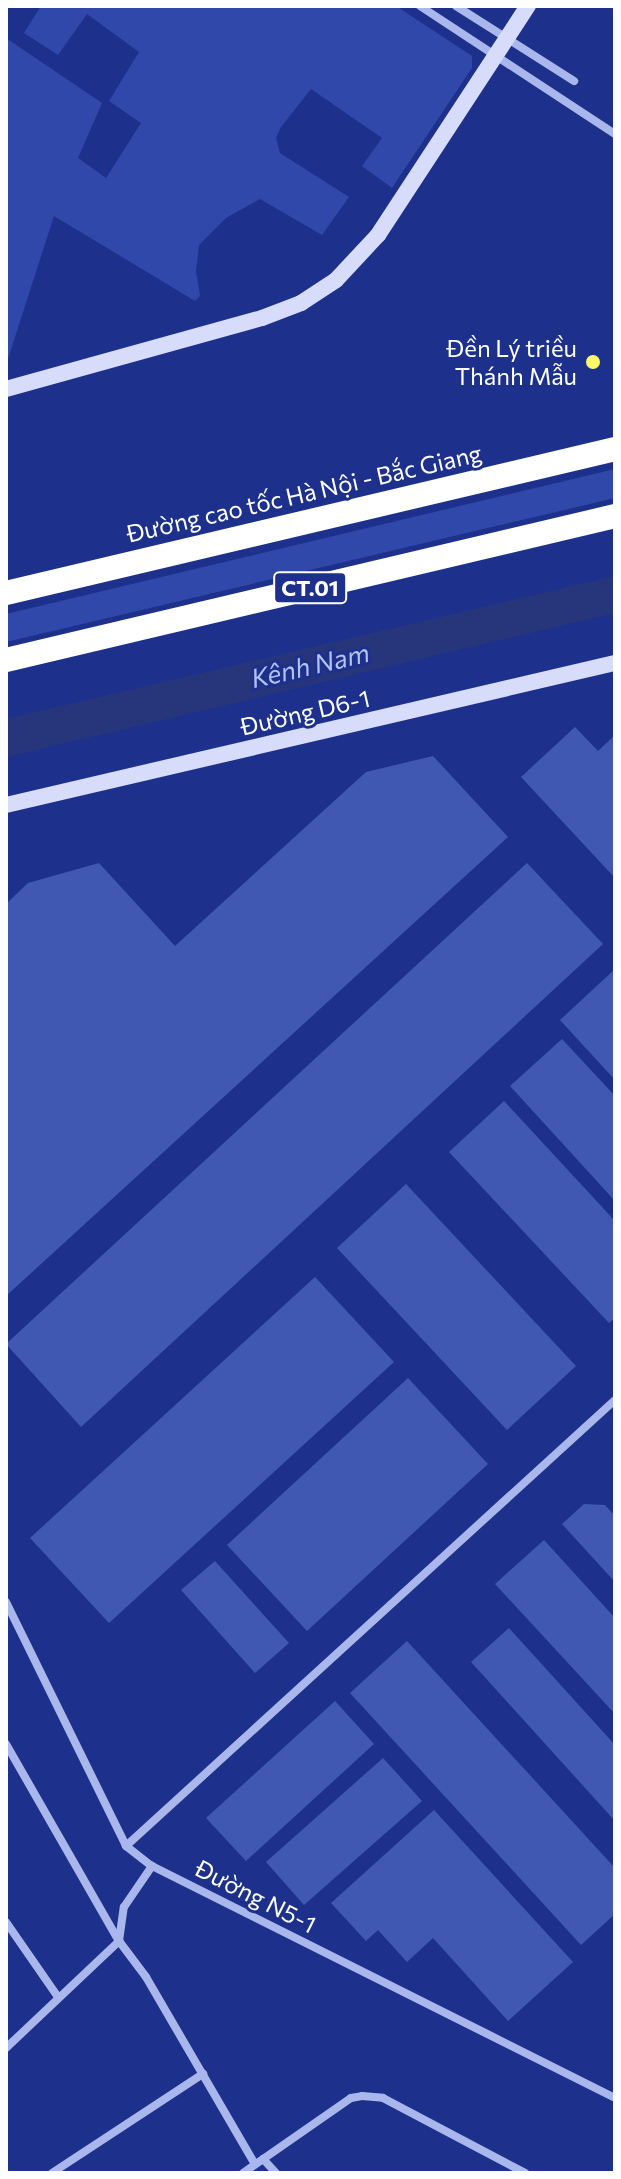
<!DOCTYPE html>
<meta charset="utf-8">
<style>
body{margin:0}
#map{position:relative;width:621px;height:2179px;overflow:hidden;background:#1d318c;font-family:Commissioner,sans-serif}
div>[style]{position:absolute}
.green>*{inset:0;background:#3048aa}
.water>*{inset:0;background:#27367b}
.building>*{inset:0;background:#4158b2}
.street>*{height:8px;margin:-4px;padding:0 4px;transform-origin:4px;border-radius:4px;background:#aab7ec}
.secondary>*{height:16px;margin:-8px;padding:0 8px;transform-origin:8px;border-radius:8px;background:#d6dcf9}
.highway>*{height:24px;margin:-12px;padding:0 12px;transform-origin:12px;border-radius:12px;background:#fff}
.dots>*{width:22px;height:22px;translate:-50% -50%;box-sizing:border-box;border:4px solid #1d318c;border-radius:50%}
span{translate:-50% -50%;white-space:nowrap;text-align:center;line-height:1.15;-webkit-text-stroke:6px #1d318c;paint-order:stroke}
.shield-label span{padding:2px 6px;background:#1d318c;border:2px solid;border-radius:6px;-webkit-text-stroke-width:0}
.shield-label{font-size:22px;color:#fff;font-weight:700}
.poi-label{font-size:24px;color:#fff}
.right{translate:-100% -50%;text-align:right}
.street-label{font-size:24px;color:#fff}
.water-label{font-size:26px;color:#b5c2f4;font-style:italic}
.frame{position:absolute;inset:0;border:8px solid #fff;pointer-events:none}
</style>
<div id="map">
<div class="green">
<i style="clip-path:polygon(41px 6px,396px 6px,472px 56px,472px 68px,392px 188px,362px 166px,382px 138px,311px 89px,281px 127px,276px 138px,280px 153px,349px 197px,322px 235px,260px 199px,226px 218px,199px 245px,196px 271px,200px 296px,195px 301px,54px 216px,6px 365px,6px 38px,102px 103px,78px 158px,106px 178px,141px 123px,109px 101px,139px 52px,87px 14px,58px 55px,24px 33px)"></i>
<i style="clip-path:polygon(615px 469px,615px 498px,6px 642px,6px 614px)"></i>
</div>
<div class="water">
<i style="clip-path:polygon(615px 576px,615px 613px,6px 757px,6px 719px)"></i>
</div>
<div class="building">
<i style="clip-path:polygon(575px 727px,598px 751px,615px 735px,615px 878px,521px 777px)"></i>
<i style="clip-path:polygon(433px 756px,508px 837px,6px 1296px,6px 904px,28px 883px,99px 863px,175px 946px,366px 772px)"></i>
<i style="clip-path:polygon(527px 863px,603px 944px,81px 1427px,6px 1344px)"></i>
<i style="clip-path:polygon(615px 969px,615px 1080px,560px 1020px)"></i>
<i style="clip-path:polygon(562px 1039px,615px 1096px,615px 1201px,510px 1086px)"></i>
<i style="clip-path:polygon(504px 1101px,615px 1221px,615px 1318px,609px 1323px,449px 1152px)"></i>
<i style="clip-path:polygon(406px 1184px,576px 1366px,507px 1430px,337px 1248px)"></i>
<i style="clip-path:polygon(315px 1277px,394px 1362px,109px 1623px,30px 1538px)"></i>
<i style="clip-path:polygon(408px 1378px,488px 1464px,307px 1631px,227px 1545px)"></i>
<i style="clip-path:polygon(584px 1504px,605px 1505px,615px 1516px,615px 1582px,562px 1524px)"></i>
<i style="clip-path:polygon(544px 1540px,615px 1618px,615px 1714px,495px 1584px)"></i>
<i style="clip-path:polygon(215px 1561px,289px 1643px,255px 1673px,181px 1590px)"></i>
<i style="clip-path:polygon(509px 1628px,615px 1745px,615px 1821px,471px 1662px)"></i>
<i style="clip-path:polygon(407px 1641px,615px 1868px,615px 1914px,581px 1945px,350px 1693px)"></i>
<i style="clip-path:polygon(335px 1701px,374px 1744px,246px 1861px,206px 1818px)"></i>
<i style="clip-path:polygon(383px 1758px,422px 1801px,304px 1905px,266px 1862px)"></i>
<i style="clip-path:polygon(434px 1810px,573px 1962px,508px 2021px,433px 1938px,407px 1962px,378px 1930px,366px 1941px,331px 1903px)"></i>
</div>
<div class="street">
<i style="left:420px;top:6px;width:233px;rotate:33.3deg"></i>
<i style="left:456px;top:6px;width:140px;rotate:32.4deg"></i>
<i style="left:6px;top:1602px;width:272px;rotate:63.8deg"></i>
<i style="left:126px;top:1846px;width:33px;rotate:38deg"></i>
<i style="left:152px;top:1866px;width:518px;rotate:26.61deg"></i>
<i style="left:6px;top:1744px;width:227px;rotate:60.2deg"></i>
<i style="left:119px;top:1941px;width:45px;rotate:53.1deg"></i>
<i style="left:146px;top:1977px;width:216px;rotate:59.8deg"></i>
<i style="left:126px;top:1846px;width:662px;rotate:-42.37deg"></i>
<i style="left:6px;top:1922px;width:91px;rotate:55.3deg"></i>
<i style="left:6px;top:2048px;width:156px;rotate:-43.4deg"></i>
<i style="left:119px;top:1941px;width:34px;rotate:-82deg"></i>
<i style="left:124px;top:1907px;width:50px;rotate:-55.7deg"></i>
<i style="left:263px;top:2159px;width:19px;rotate:47deg"></i>
<i style="left:52px;top:2173px;width:181px;rotate:-33.3deg"></i>
<i style="left:243px;top:2173px;width:131px;rotate:-34.8deg"></i>
<i style="left:351px;top:2098px;width:11px;rotate:-10deg"></i>
<i style="left:362px;top:2096px;width:21px;rotate:5deg"></i>
<i style="left:383px;top:2098px;width:161px;rotate:27.8deg"></i>
</div>
<div class="secondary">
<i style="left:6px;top:389px;width:266px;rotate:-15.5deg"></i>
<i style="left:262px;top:318px;width:42px;rotate:-21deg"></i>
<i style="left:301px;top:303px;width:42px;rotate:-33.3deg"></i>
<i style="left:336px;top:280px;width:62px;rotate:-47deg"></i>
<i style="left:378px;top:235px;width:274px;rotate:-56.8deg"></i>
<i style="left:6px;top:805px;width:625px;rotate:-13.13deg"></i>
</div>
<div class="highway">
<i style="left:6px;top:593px;width:626px;rotate:-13.3deg"></i>
<i style="left:6px;top:660px;width:626px;rotate:-13.3deg"></i>
</div>
<div class="dots">
<i style="left:593px;top:362px;background:#fcf768"></i>
</div>
<div class="shield-label">
<span style="left:310px;top:588px">CT.01</span>
</div>
<div class="poi-label">
<span class="right" style="left:577px;top:362px">Đền Lý triều<br>Thánh Mẫu</span>
</div>
<div class="street-label">
<span style="left:304px;top:493px;rotate:-13deg">Đường cao tốc Hà Nội - Bắc Giang</span>
<span style="left:305px;top:712px;rotate:-13deg">Đường D6-1</span>
<span style="left:256px;top:1896px;rotate:27deg">Đường N5-1</span>
</div>
<div class="water-label">
<span style="left:310px;top:665px;rotate:-13deg">Kênh Nam</span>
</div>
<div class="frame"></div>
</div>
